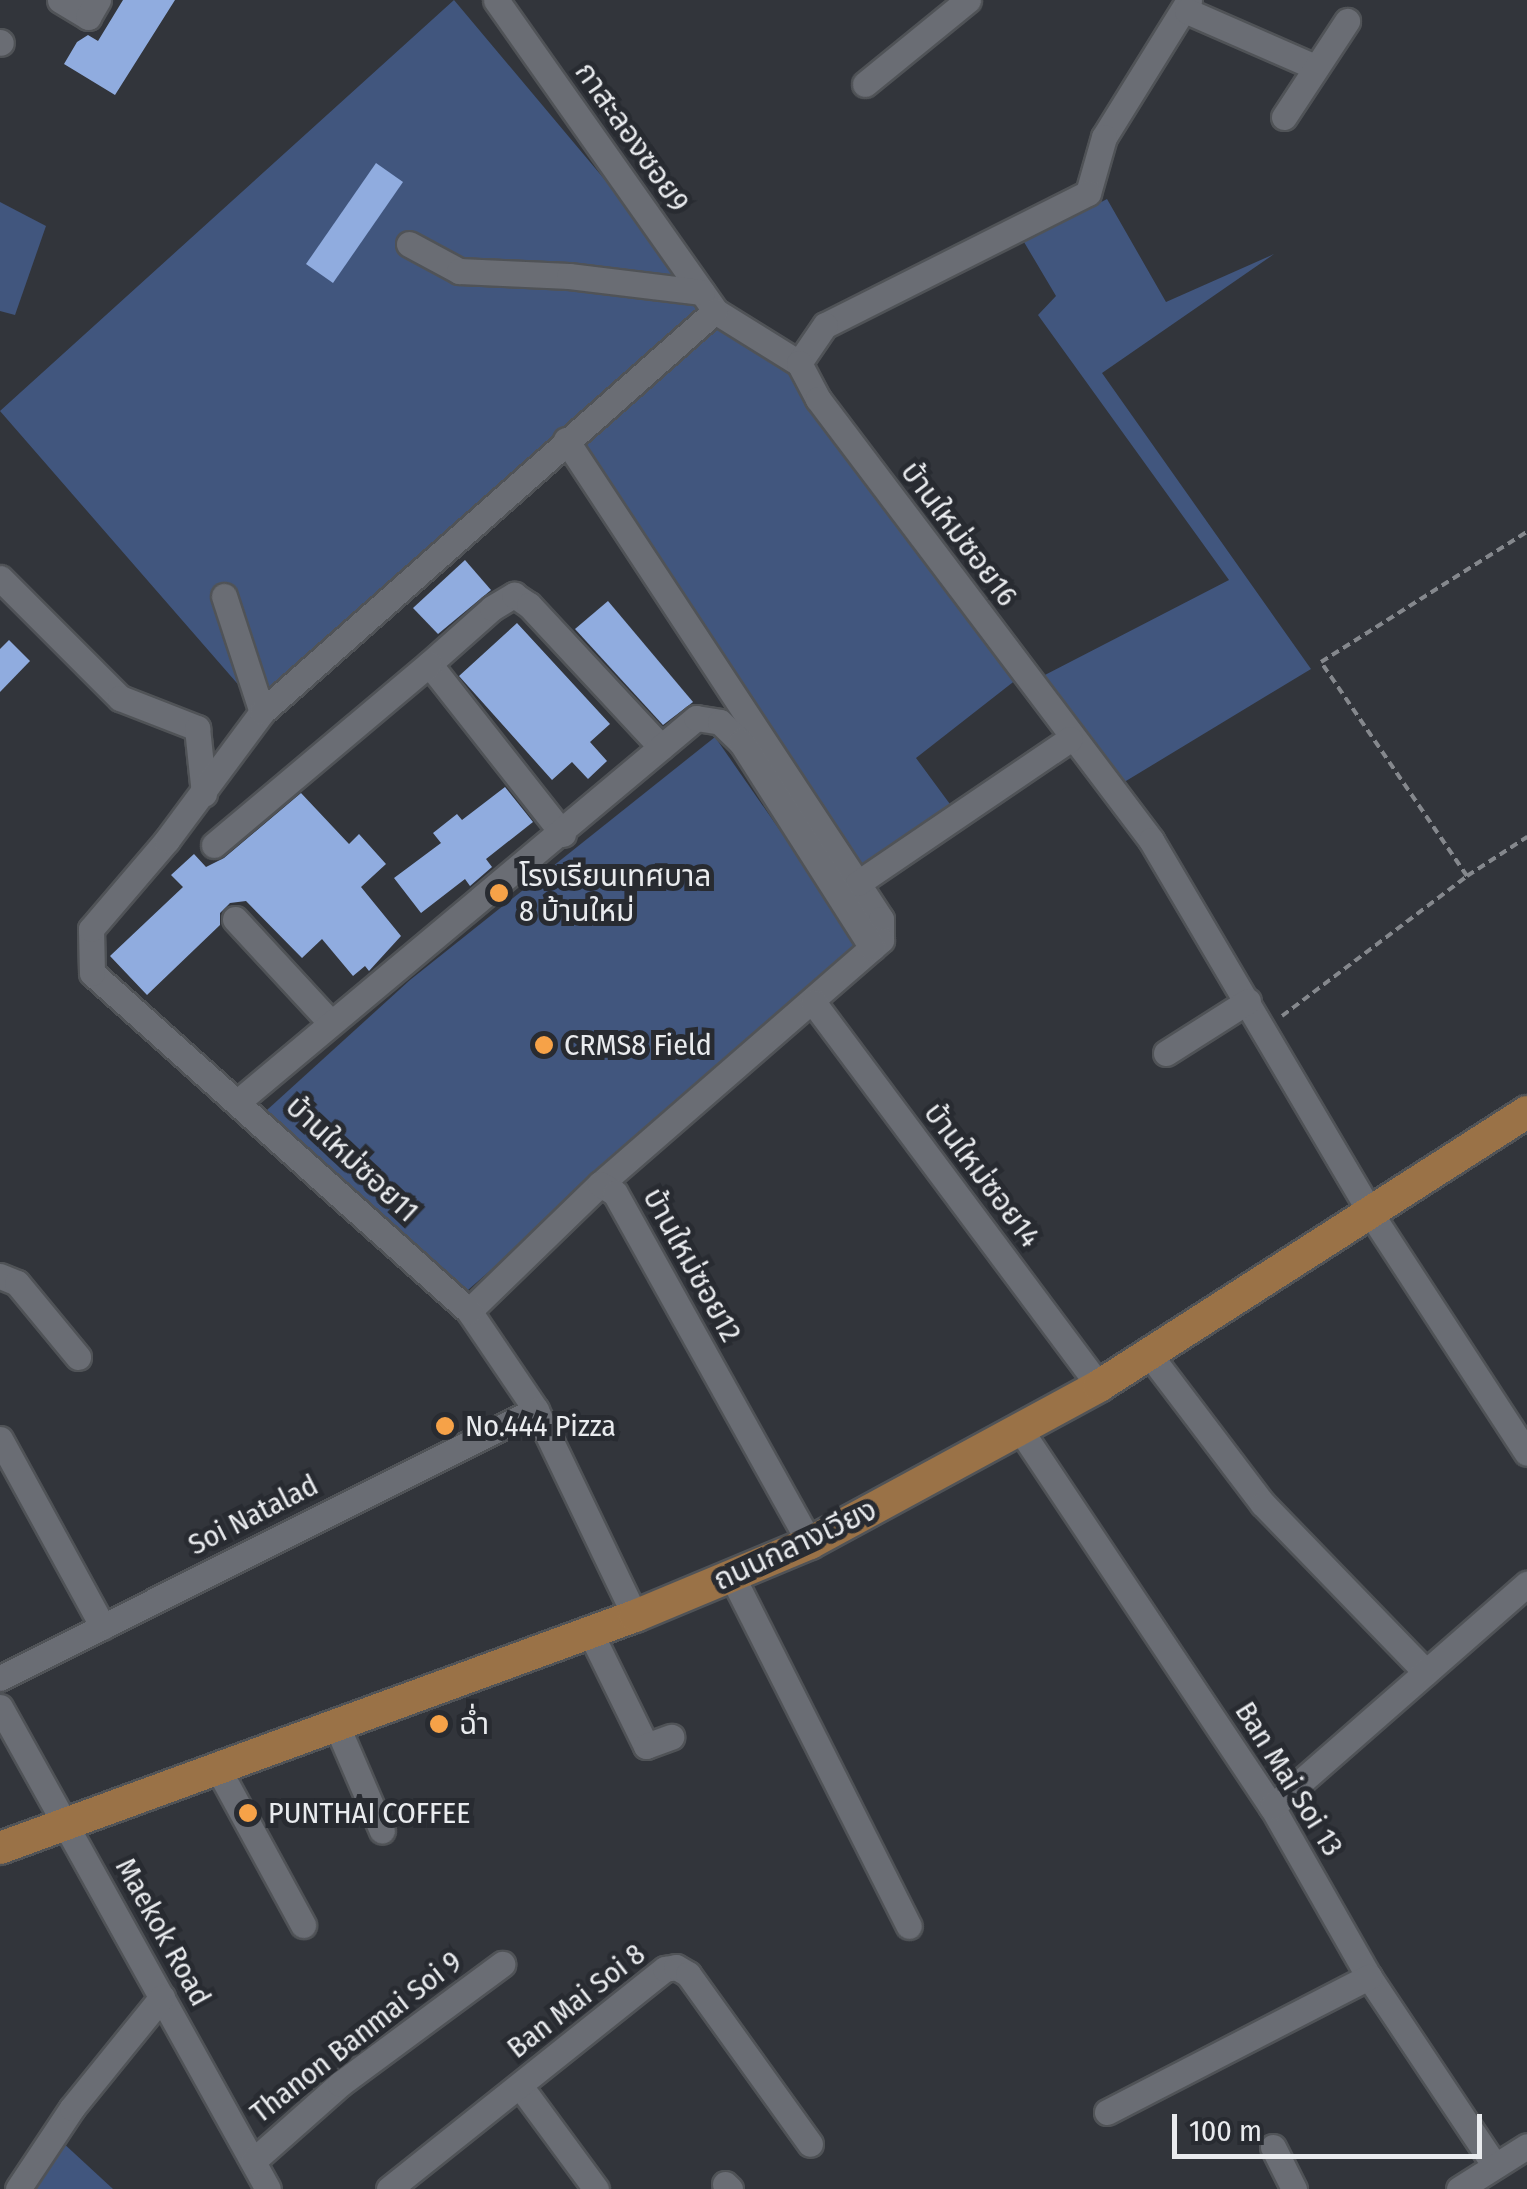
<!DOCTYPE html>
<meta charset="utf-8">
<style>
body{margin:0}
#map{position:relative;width:1527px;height:2189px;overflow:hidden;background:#32353b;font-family:"Fira Sans Condensed","Noto Sans Thai",sans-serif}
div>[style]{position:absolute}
.green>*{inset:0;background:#41567e}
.building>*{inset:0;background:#90acdf}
.path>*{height:4px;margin-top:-2px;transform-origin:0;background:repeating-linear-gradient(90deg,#85888d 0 8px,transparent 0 13px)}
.roads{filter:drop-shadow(2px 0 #505357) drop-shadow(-2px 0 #505357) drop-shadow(0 2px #505357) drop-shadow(0 -2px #505357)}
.minor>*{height:25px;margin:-12.5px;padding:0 12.5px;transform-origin:12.5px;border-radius:12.5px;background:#6a6d74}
.major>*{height:32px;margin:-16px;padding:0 16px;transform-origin:16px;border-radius:16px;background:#9a7247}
.dots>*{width:28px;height:28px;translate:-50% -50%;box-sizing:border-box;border:5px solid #282b31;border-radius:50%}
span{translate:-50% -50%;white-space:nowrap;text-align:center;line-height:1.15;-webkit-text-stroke:10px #282b31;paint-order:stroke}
.street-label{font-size:30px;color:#e9ebee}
.poi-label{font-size:30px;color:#e9ebee}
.left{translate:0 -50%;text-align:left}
.scale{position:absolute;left:1172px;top:2114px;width:310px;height:45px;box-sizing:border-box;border:5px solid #e9ebee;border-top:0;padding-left:12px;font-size:30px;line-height:35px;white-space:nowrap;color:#e9ebee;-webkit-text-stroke:8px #282b31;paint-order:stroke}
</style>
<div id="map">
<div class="green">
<i style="clip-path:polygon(454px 0,715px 311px,799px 363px,1022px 675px,916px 758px,958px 815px,858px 883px,567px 443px,262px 712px,0 411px)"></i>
<i style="clip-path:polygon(1107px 199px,1166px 302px,1274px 254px,1102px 373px,1311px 669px,1121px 784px,1041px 677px,1229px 580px,1038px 315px,1056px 296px,1024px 242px)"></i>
<i style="clip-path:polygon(0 202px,46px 226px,15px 315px,0 311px)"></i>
<i style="clip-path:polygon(715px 737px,861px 947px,468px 1290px,267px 1110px,410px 980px)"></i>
<i style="clip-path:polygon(61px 2141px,113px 2189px,27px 2189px)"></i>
</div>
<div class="building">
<i style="clip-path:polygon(123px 0,175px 0,115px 95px,64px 64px,77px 42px,88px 35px,98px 41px)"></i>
<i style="clip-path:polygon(376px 163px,403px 182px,333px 283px,306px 264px)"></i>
<i style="clip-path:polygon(465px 560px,491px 590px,438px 634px,413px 608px)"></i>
<i style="clip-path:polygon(608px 601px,693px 702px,663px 725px,575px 629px)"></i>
<i style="clip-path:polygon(517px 623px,610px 724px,590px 742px,607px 761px,588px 779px,572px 762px,552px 780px,459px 676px)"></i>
<i style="clip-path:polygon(9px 640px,30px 661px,0 692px,0 649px)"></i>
<i style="clip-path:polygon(505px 787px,533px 822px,486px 859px,492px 867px,470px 886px,465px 879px,421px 913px,394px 878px,441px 843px,433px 833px,457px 814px,462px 820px)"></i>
<i style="clip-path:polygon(301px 793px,349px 844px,359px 834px,386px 864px,361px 887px,401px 936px,369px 971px,365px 966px,353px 976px,322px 939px,302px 958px,246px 901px,230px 903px,220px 913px,220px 925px,147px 995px,110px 956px,183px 887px,171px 875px,194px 854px,206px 867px,224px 858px)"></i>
</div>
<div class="path">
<i style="left:1467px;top:876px;width:72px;rotate:-33deg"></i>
<i style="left:1282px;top:1016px;width:232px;rotate:-37.1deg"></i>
<i style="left:1467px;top:876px;width:259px;rotate:-124.3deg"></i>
<i style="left:1321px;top:662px;width:244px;rotate:-32.3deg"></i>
</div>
<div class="roads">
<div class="minor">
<i style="left:60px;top:0;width:33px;rotate:31deg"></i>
<i style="left:88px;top:17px;width:20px;rotate:-60deg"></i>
<i style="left:496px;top:0;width:380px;rotate:54.8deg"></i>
<i style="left:715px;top:311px;width:99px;rotate:31.8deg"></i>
<i style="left:1189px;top:0;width:161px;rotate:121.8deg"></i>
<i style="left:1104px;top:137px;width:58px;rotate:105.9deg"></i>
<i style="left:1088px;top:193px;width:294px;rotate:153.3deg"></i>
<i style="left:825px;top:325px;width:46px;rotate:124.4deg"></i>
<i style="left:799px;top:363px;width:41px;rotate:62.2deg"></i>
<i style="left:818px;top:399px;width:553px;rotate:52.94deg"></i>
<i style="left:1151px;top:840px;width:434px;rotate:59.5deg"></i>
<i style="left:1371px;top:1214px;width:285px;rotate:56.9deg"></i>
<i style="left:1187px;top:11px;width:137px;rotate:23.6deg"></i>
<i style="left:0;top:42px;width:1px;rotate:45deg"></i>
<i style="left:865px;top:84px;width:133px;rotate:-39.2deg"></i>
<i style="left:1284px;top:117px;width:115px;rotate:-56.7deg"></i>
<i style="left:409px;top:244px;width:57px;rotate:28.4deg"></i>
<i style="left:459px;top:271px;width:110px;rotate:2.6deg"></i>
<i style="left:569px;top:276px;width:134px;rotate:6.9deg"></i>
<i style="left:566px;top:440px;width:573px;rotate:56.67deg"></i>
<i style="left:881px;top:919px;width:21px;rotate:90deg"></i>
<i style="left:881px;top:940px;width:372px;rotate:139deg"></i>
<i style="left:0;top:578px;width:170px;rotate:45deg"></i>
<i style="left:120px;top:698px;width:83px;rotate:21.3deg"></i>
<i style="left:197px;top:728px;width:66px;rotate:83.9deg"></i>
<i style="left:224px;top:596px;width:122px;rotate:71.9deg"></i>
<i style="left:563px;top:834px;width:216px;rotate:-128.2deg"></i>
<i style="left:429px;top:664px;width:84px;rotate:-41.6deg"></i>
<i style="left:492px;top:608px;width:26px;rotate:-31deg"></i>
<i style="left:514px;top:595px;width:18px;rotate:34deg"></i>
<i style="left:529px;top:605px;width:194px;rotate:47.1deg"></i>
<i style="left:214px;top:845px;width:281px;rotate:-40.1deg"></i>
<i style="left:858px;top:883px;width:256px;rotate:-34.2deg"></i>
<i style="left:235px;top:919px;width:140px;rotate:47.3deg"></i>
<i style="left:813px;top:1002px;width:479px;rotate:53.3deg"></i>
<i style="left:1166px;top:1053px;width:97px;rotate:-32.4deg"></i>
<i style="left:240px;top:1100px;width:595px;rotate:-39.95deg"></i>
<i style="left:696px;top:718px;width:24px;rotate:9deg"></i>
<i style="left:720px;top:722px;width:29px;rotate:44deg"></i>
<i style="left:741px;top:742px;width:244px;rotate:57.5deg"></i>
<i style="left:0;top:1276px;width:18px;rotate:22deg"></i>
<i style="left:17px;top:1283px;width:96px;rotate:50.5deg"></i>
<i style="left:469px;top:1311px;width:182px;rotate:-44.1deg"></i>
<i style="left:600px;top:1184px;width:17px;rotate:31deg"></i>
<i style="left:615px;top:1193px;width:401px;rotate:60.9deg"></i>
<i style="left:1149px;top:1354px;width:188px;rotate:52.8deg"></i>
<i style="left:1263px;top:1504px;width:234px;rotate:45.9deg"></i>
<i style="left:1021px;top:1431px;width:452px;rotate:56.3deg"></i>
<i style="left:1272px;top:1807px;width:196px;rotate:60.3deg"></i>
<i style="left:1369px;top:1977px;width:227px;rotate:56.3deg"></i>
<i style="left:0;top:1439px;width:214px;rotate:61.3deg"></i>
<i style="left:732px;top:1576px;width:392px;rotate:63.2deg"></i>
<i style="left:635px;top:1616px;width:229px;rotate:-115.7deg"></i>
<i style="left:536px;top:1410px;width:120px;rotate:-124.1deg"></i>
<i style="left:469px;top:1311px;width:506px;rotate:-138.12deg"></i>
<i style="left:92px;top:973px;width:44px;rotate:-91.3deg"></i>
<i style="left:91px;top:929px;width:117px;rotate:-49.5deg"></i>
<i style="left:167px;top:840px;width:159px;rotate:-53.4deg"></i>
<i style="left:262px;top:712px;width:605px;rotate:-41.52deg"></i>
<i style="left:590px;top:1632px;width:127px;rotate:63.8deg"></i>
<i style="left:646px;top:1746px;width:27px;rotate:-20deg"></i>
<i style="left:0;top:1678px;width:599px;rotate:-26.57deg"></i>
<i style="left:0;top:1707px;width:551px;rotate:60.93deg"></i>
<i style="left:336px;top:1724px;width:116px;rotate:66.7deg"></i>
<i style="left:217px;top:1767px;width:180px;rotate:61.4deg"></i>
<i style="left:1272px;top:1807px;width:339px;rotate:-41.2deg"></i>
<i style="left:520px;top:2086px;width:128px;rotate:53.6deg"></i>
<i style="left:1107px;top:2112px;width:295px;rotate:-27.3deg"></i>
<i style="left:1273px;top:2147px;width:47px;rotate:63.4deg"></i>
<i style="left:253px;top:2161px;width:116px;rotate:-41.5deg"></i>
<i style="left:340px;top:2084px;width:202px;rotate:-36.5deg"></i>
<i style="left:725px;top:2184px;width:7px;rotate:45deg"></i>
<i style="left:18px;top:2189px;width:97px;rotate:-56.3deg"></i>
<i style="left:72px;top:2108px;width:143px;rotate:-51deg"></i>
<i style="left:389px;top:2189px;width:353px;rotate:-38.6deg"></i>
<i style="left:665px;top:1969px;width:11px;rotate:-10deg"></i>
<i style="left:676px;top:1967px;width:14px;rotate:30deg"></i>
<i style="left:688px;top:1974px;width:209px;rotate:54.3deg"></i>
<i style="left:1459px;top:2189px;width:80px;rotate:-32.3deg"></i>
</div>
<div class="major">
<i style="left:0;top:1848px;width:676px;rotate:-20.07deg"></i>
<i style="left:635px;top:1616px;width:190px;rotate:-22.6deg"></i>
<i style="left:810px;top:1543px;width:329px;rotate:-28.5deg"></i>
<i style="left:1099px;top:1386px;width:508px;rotate:-32.63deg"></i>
</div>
</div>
<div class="dots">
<i style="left:499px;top:893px;background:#f6a248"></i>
<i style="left:544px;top:1045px;background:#f6a248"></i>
<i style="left:445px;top:1426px;background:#f6a248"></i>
<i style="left:439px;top:1724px;background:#f6a248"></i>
<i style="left:248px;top:1813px;background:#f6a248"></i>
</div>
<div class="street-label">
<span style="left:632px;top:137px;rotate:55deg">กาสะลองซอย9</span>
<span style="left:959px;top:534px;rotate:53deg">บ้านใหม่ซอย16</span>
<span style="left:352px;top:1159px;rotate:43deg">บ้านใหม่ซอย11</span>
<span style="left:982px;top:1175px;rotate:53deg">บ้านใหม่ซอย14</span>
<span style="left:692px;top:1265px;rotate:61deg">บ้านใหม่ซอย12</span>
<span style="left:253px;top:1515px;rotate:-27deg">Soi Natalad</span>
<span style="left:795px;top:1545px;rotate:-25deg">ถนนกลางเวียง</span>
<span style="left:1289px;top:1779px;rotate:58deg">Ban Mai Soi 13</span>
<span style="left:163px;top:1932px;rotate:61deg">Maekok Road</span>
<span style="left:576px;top:2001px;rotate:-38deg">Ban Mai Soi 8</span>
<span style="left:356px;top:2037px;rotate:-38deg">Thanon Banmai Soi 9</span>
</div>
<div class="poi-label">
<span class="left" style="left:519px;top:893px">โรงเรียนเทศบาล<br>8 บ้านใหม่</span>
<span class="left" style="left:564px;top:1045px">CRMS8 Field</span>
<span class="left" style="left:465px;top:1426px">No.444 Pizza</span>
<span class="left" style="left:459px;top:1724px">ฉ่ำ</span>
<span class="left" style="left:268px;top:1813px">PUNTHAI COFFEE</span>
</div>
<div class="scale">100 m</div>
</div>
